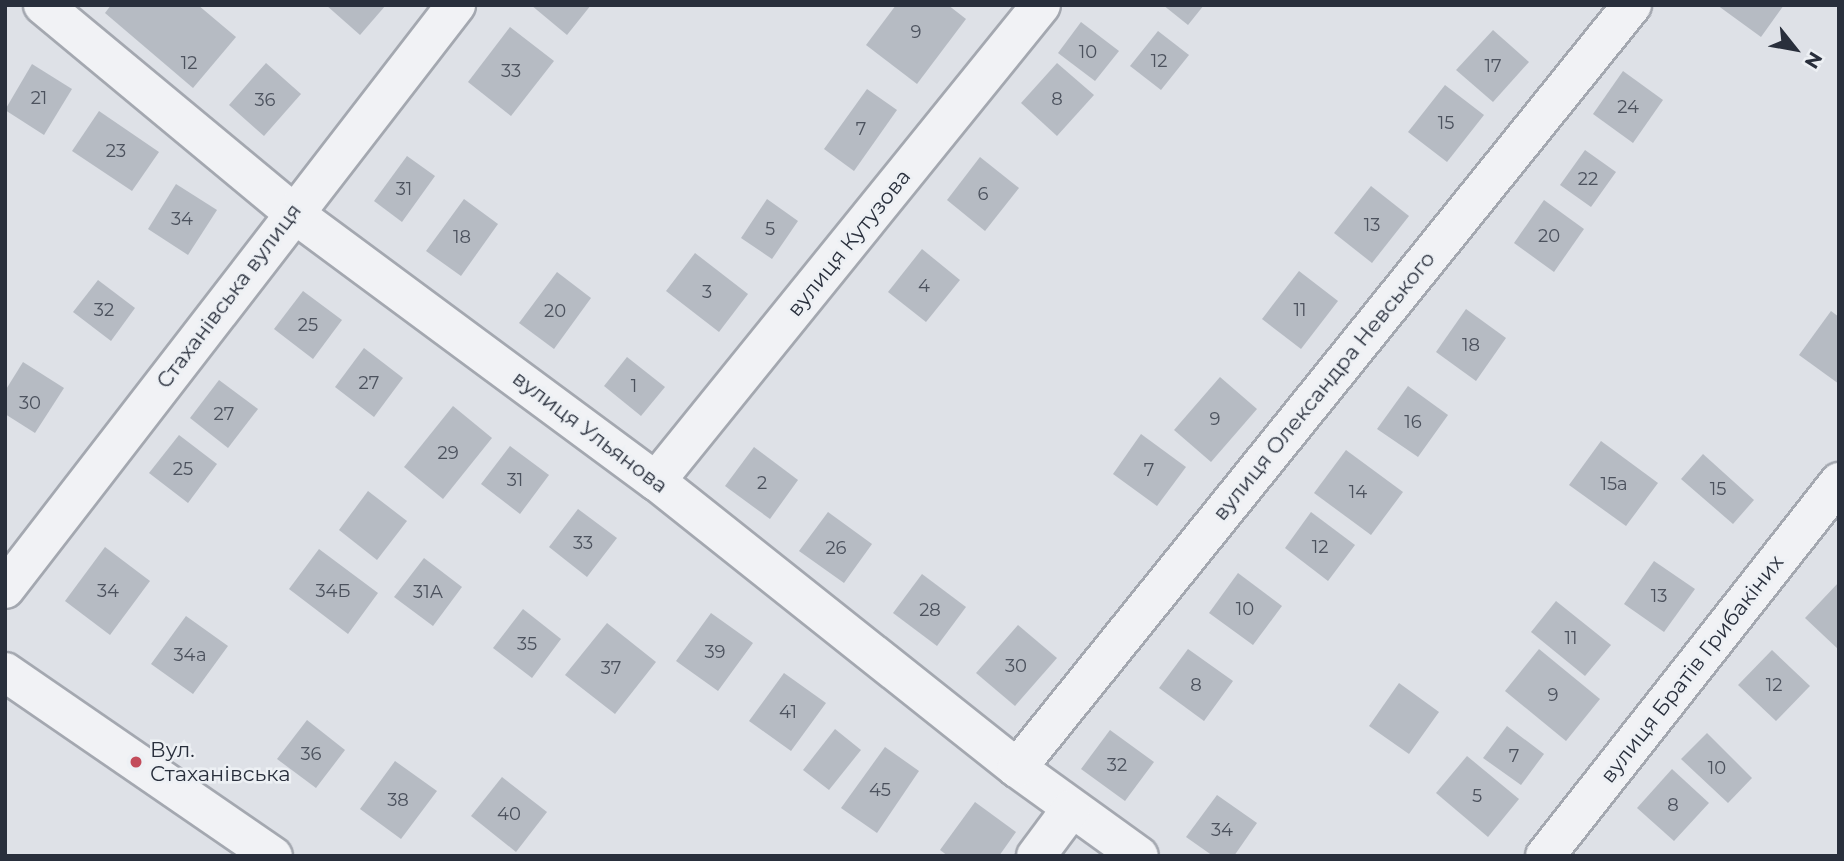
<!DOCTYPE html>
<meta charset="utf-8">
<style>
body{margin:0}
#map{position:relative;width:1844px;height:861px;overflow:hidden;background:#dee1e7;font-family:Montserrat,sans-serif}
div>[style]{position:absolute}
.building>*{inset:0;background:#b6bbc3}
.roads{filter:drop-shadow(2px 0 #a4a8b0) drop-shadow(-2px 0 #a4a8b0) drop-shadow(0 2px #a4a8b0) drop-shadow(0 -2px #a4a8b0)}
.minor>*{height:38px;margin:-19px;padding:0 19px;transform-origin:19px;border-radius:19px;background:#f1f2f5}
.dots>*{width:19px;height:19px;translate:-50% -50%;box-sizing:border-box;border:4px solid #edf0f4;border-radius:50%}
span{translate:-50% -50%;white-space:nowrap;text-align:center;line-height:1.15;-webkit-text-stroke:5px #edf0f4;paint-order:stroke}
.number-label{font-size:18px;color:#4c525e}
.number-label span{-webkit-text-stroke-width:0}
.street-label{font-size:21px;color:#292f3c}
.poi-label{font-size:21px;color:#292f3c}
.left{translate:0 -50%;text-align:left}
.frame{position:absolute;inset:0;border:7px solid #292f3c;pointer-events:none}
.north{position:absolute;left:1760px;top:14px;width:70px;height:70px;-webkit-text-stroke:5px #edf0f4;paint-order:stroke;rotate:121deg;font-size:19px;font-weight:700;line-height:28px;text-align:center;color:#292f3c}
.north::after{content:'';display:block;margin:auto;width:24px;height:32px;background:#292f3c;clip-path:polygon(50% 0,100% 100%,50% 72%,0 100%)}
</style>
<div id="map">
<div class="building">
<i style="clip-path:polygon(111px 5px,198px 5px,236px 37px,193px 88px,105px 13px)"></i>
<i style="clip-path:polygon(326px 5px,386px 5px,360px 35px)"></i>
<i style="clip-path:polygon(531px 5px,591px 5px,567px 35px)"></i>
<i style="clip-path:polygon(896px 5px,948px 5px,966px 19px,917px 84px,866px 45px)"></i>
<i style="clip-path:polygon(1163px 5px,1204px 5px,1188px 25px)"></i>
<i style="clip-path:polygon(1717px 5px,1784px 5px,1761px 37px)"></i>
<i style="clip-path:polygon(1081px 22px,1119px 51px,1095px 81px,1058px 53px)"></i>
<i style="clip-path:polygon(510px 27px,554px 61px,511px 116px,468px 82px)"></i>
<i style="clip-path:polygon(1493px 30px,1529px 62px,1493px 102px,1456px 70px)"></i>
<i style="clip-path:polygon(1158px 31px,1189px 55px,1161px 90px,1130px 66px)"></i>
<i style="clip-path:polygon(266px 63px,301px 94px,264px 136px,229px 105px)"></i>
<i style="clip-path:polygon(1057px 63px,1094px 95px,1057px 136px,1021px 103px)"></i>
<i style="clip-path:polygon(32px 64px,72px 89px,44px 135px,5px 110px)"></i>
<i style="clip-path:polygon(1623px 71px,1663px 100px,1633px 143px,1593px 114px)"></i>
<i style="clip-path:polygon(1445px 85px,1484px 115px,1447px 162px,1408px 132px)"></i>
<i style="clip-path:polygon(867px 89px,897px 110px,854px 171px,824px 149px)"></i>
<i style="clip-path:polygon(99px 111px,159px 152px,132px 191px,72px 151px)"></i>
<i style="clip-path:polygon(1585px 150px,1616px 172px,1591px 207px,1560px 185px)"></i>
<i style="clip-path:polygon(407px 156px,435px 176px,402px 222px,374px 201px)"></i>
<i style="clip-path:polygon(980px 157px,1019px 188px,985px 231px,947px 200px)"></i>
<i style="clip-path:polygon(176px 184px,217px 210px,188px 255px,148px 229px)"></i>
<i style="clip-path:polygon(1371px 186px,1409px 216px,1372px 263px,1334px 233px)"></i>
<i style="clip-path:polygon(464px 199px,498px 224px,461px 276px,426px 251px)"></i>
<i style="clip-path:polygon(767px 199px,798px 221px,772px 259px,741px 238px)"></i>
<i style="clip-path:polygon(1544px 200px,1584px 229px,1554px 272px,1514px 243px)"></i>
<i style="clip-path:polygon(922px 249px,960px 280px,926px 322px,888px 292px)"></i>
<i style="clip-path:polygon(695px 253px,748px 294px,719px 332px,666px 291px)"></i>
<i style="clip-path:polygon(1299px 271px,1338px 301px,1301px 349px,1262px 319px)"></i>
<i style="clip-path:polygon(557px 272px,591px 298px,554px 349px,519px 323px)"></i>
<i style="clip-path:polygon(98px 280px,135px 308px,111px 341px,73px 312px)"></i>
<i style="clip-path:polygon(303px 291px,342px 320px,313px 359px,274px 329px)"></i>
<i style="clip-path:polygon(1466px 309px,1506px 338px,1476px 381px,1436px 352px)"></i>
<i style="clip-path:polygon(1831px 311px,1839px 317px,1839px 384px,1799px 355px)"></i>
<i style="clip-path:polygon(364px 348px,403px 378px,374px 417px,335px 387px)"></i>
<i style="clip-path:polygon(627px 357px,665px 387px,641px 416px,604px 386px)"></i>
<i style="clip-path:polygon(23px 362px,64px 388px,35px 433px,5px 414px,5px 391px)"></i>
<i style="clip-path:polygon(1220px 377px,1257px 409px,1211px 462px,1174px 430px)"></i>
<i style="clip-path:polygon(219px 380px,258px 409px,228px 448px,190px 418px)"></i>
<i style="clip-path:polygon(1408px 386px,1448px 415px,1418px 457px,1377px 429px)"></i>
<i style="clip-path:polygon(453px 406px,492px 438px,443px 499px,404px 467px)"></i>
<i style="clip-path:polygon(1141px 434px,1186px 467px,1157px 506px,1113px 474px)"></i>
<i style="clip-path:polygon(179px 435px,217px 464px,188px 503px,149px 473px)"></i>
<i style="clip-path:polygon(1601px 441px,1658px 483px,1626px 526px,1569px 485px)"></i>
<i style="clip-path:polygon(510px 446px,549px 475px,520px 514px,481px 484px)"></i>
<i style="clip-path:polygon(754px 447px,798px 480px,770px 519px,725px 486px)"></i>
<i style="clip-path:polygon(1346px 450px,1403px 492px,1371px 535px,1314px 493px)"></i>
<i style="clip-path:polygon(1703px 454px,1754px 500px,1733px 524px,1681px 479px)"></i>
<i style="clip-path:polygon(368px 491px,407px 521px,377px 560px,339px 530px)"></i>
<i style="clip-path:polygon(578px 509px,617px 538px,587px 577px,549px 547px)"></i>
<i style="clip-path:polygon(828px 512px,872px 544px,844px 583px,799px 551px)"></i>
<i style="clip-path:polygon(1311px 512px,1355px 545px,1328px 581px,1285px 548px)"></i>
<i style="clip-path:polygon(105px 547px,150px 581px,110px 635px,65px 601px)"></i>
<i style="clip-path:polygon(319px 549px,378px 593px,348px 634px,289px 589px)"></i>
<i style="clip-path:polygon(424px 558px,462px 587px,433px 626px,394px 597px)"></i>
<i style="clip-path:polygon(1654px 561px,1695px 589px,1664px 632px,1624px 604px)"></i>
<i style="clip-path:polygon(1238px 573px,1282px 606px,1253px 645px,1209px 613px)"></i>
<i style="clip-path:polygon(922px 574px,966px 607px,937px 646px,893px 613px)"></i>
<i style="clip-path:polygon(1839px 582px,1839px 650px,1805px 618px)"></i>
<i style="clip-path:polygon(1556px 601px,1611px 645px,1585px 676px,1531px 632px)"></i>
<i style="clip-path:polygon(523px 609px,561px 639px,532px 678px,493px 648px)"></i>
<i style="clip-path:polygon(711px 613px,753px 643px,718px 691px,676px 661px)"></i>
<i style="clip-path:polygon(186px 616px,228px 646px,193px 694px,151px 664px)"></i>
<i style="clip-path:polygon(607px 623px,656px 662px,615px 714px,565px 675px)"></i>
<i style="clip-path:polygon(1018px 625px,1057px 658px,1015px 706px,976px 673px)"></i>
<i style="clip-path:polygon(1188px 649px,1233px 681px,1204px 721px,1159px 688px)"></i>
<i style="clip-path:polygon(1539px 649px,1600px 699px,1566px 741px,1505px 691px)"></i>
<i style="clip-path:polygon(1772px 650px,1810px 686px,1776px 721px,1738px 685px)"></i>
<i style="clip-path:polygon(784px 673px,826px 703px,791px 751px,749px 721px)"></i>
<i style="clip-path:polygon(1399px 683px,1439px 712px,1409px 754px,1369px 726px)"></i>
<i style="clip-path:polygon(307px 720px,345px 750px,316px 788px,277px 759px)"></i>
<i style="clip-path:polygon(1507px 726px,1544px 754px,1521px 785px,1483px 758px)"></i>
<i style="clip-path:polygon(835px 729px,861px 750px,829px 790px,803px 770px)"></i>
<i style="clip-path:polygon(1110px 730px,1154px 762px,1125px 801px,1081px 769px)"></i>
<i style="clip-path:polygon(1707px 733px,1752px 778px,1728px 803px,1681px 759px)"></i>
<i style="clip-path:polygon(885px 747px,919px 771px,877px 833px,841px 808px)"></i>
<i style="clip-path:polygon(1467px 756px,1519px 799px,1488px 837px,1436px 793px)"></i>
<i style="clip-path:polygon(395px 761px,437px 791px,401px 839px,360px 809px)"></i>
<i style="clip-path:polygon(1672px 769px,1709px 803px,1674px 841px,1637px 808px)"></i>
<i style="clip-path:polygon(502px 777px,547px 812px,516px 852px,471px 816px)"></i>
<i style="clip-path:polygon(1217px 795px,1257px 823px,1234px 856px,1213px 856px,1186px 837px)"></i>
<i style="clip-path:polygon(975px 802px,1016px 832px,999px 856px,948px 856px,940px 850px)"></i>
</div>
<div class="roads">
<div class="minor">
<i style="left:43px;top:5px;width:324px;rotate:39.7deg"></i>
<i style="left:292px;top:212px;width:453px;rotate:36.5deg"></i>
<i style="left:656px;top:481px;width:461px;rotate:38.5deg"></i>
<i style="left:1017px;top:768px;width:150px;rotate:35.8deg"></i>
<i style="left:656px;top:481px;width:612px;rotate:-51.03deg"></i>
<i style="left:5px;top:589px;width:738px;rotate:-52.32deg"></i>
<i style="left:5px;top:672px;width:325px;rotate:34.5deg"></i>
<i style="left:1017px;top:768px;width:980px;rotate:-51.13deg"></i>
<i style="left:1036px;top:856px;width:59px;rotate:-53.3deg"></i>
<i style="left:1545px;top:856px;width:476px;rotate:-51.8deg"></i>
</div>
</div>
<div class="dots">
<i style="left:136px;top:762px;background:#c34c5b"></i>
</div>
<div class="number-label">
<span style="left:916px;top:32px">9</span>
<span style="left:1088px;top:52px">10</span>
<span style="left:1159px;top:61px">12</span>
<span style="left:189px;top:63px">12</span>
<span style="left:1493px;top:66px">17</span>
<span style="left:511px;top:71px">33</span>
<span style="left:39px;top:98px">21</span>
<span style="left:1057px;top:99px">8</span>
<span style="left:265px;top:100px">36</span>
<span style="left:1628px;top:107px">24</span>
<span style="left:1446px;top:123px">15</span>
<span style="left:861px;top:129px">7</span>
<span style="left:116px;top:151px">23</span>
<span style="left:1588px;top:179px">22</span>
<span style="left:404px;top:189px">31</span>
<span style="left:983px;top:194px">6</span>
<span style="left:182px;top:219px">34</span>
<span style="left:1372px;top:225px">13</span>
<span style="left:770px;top:229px">5</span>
<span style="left:1549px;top:236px">20</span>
<span style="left:462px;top:237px">18</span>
<span style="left:924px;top:286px">4</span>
<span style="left:707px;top:292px">3</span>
<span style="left:104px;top:310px">32</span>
<span style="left:1300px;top:310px">11</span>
<span style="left:555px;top:311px">20</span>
<span style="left:308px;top:325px">25</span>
<span style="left:1471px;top:345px">18</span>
<span style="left:369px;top:383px">27</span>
<span style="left:634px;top:386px">1</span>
<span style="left:30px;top:403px">30</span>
<span style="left:224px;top:414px">27</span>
<span style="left:1215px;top:419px">9</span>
<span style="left:1413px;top:422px">16</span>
<span style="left:448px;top:453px">29</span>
<span style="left:183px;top:469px">25</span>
<span style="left:1149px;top:470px">7</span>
<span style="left:515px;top:480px">31</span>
<span style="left:762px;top:483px">2</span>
<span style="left:1614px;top:484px">15а</span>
<span style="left:1718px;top:489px">15</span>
<span style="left:1358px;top:492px">14</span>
<span style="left:583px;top:543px">33</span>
<span style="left:1320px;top:547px">12</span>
<span style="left:836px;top:548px">26</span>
<span style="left:108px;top:591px">34</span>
<span style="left:333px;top:591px">34Б</span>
<span style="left:428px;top:592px">31А</span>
<span style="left:1659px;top:596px">13</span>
<span style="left:1245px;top:609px">10</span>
<span style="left:930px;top:610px">28</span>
<span style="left:1571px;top:638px">11</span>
<span style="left:527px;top:644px">35</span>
<span style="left:715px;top:652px">39</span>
<span style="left:190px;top:655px">34а</span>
<span style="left:1016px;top:666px">30</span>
<span style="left:611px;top:668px">37</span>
<span style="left:1196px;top:685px">8</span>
<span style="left:1774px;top:685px">12</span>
<span style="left:1553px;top:695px">9</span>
<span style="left:788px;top:712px">41</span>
<span style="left:311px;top:754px">36</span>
<span style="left:1514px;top:756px">7</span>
<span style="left:1117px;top:765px">32</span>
<span style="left:1717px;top:768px">10</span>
<span style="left:880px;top:790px">45</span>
<span style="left:1477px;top:796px">5</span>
<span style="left:398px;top:800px">38</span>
<span style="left:1673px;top:805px">8</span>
<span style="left:509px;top:814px">40</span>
<span style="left:1222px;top:830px">34</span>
</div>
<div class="street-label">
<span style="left:849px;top:243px;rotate:-51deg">вулиця Кутузова</span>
<span style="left:229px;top:296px;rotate:-53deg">Стаханівська вулиця</span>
<span style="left:1324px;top:386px;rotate:-51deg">вулиця Олександра Невського</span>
<span style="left:590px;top:432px;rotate:37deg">вулиця Ульянова</span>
<span style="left:1692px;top:669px;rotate:-52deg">вулиця Братів Грибакіних</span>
</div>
<div class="poi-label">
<span class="left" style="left:150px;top:762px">Вул.<br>Стаханівська</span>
</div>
<div class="frame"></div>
<div class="north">N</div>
</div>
